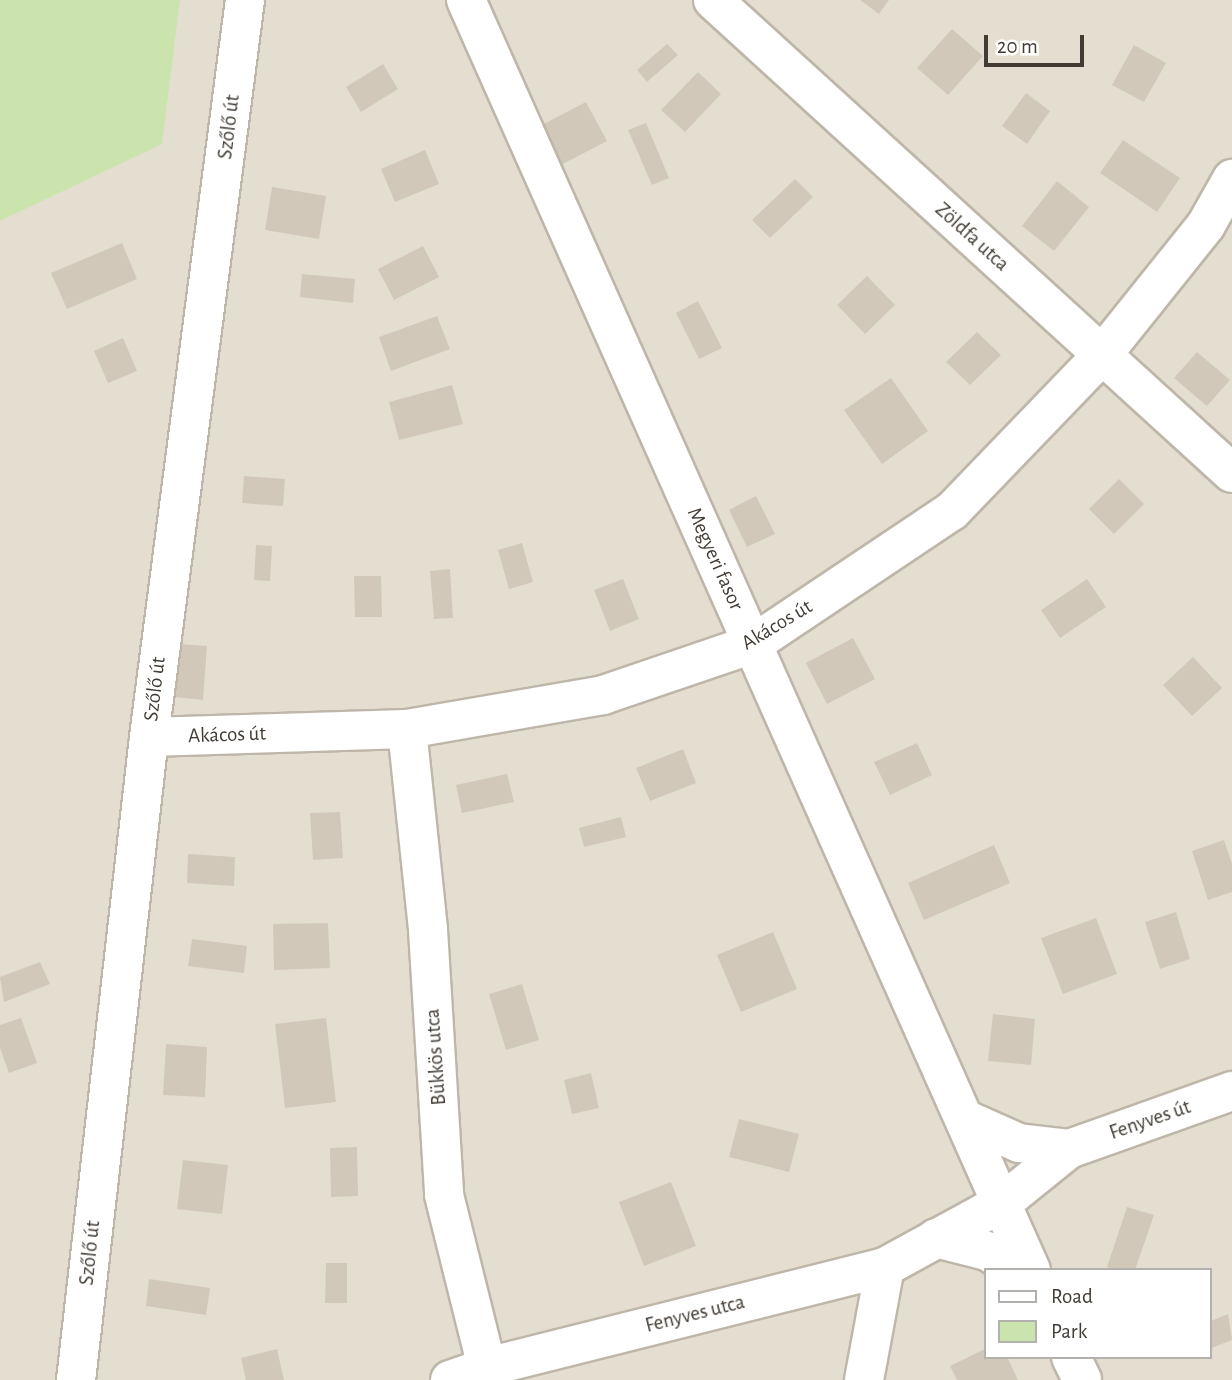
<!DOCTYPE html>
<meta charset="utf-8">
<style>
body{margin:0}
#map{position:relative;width:1232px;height:1380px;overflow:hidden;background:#f1ede3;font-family:"Alegreya Sans",sans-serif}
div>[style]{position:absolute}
.residential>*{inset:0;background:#e4ded1}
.green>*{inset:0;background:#cbe4ad}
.building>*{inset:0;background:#d2c8b9}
.roads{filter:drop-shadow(2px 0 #beb7a9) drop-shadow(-2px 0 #beb7a9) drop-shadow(0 2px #beb7a9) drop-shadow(0 -2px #beb7a9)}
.minor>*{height:38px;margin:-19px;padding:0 19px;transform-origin:19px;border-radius:19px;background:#fff}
span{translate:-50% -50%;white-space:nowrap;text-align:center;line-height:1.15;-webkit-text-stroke:7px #fff;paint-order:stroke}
.street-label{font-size:21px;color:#423c34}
.legend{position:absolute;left:984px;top:1268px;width:228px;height:91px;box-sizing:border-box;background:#fff;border:2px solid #b3b1ae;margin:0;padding:9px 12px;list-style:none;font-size:21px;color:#423c34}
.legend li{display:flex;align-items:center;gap:14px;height:35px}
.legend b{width:35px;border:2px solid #b3b1ae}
.scale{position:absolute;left:984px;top:35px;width:100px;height:32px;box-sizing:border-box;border:4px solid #423c34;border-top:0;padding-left:9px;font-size:21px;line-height:24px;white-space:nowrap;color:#423c34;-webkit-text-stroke:5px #fff;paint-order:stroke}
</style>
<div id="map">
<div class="residential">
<i style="clip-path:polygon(evenodd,0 0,1232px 0,1232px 1380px,0 1380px,0 0,985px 1270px,1209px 1270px,1209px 1357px,985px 1357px,985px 1270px)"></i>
</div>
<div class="green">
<i style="clip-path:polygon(0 0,180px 0,162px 144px,0 221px)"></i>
</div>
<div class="building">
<i style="clip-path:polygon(860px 0,889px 0,879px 14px)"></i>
<i style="clip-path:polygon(952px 29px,983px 56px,948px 95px,917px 68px)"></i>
<i style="clip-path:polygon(667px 44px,678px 55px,647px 82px,637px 70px)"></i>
<i style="clip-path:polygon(1134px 45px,1166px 63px,1144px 102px,1112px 85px)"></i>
<i style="clip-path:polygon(383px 64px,398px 89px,361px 112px,346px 87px)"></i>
<i style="clip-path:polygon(698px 72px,721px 94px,685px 132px,661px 110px)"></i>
<i style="clip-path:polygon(1026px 93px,1050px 111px,1027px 144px,1002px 126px)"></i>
<i style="clip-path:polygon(586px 102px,607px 141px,557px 167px,536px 128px)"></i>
<i style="clip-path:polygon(646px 123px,669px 178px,652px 185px,628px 130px)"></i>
<i style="clip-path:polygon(1123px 140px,1180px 178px,1157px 212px,1100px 173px)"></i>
<i style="clip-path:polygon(425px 150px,439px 184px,395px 202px,381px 169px)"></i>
<i style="clip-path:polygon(795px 179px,813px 197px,770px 238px,752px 220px)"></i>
<i style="clip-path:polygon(1057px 181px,1089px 207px,1054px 251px,1022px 226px)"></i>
<i style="clip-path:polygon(272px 187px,326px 196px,319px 239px,265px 230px)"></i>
<i style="clip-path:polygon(122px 243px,137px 279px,67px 309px,51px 273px)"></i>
<i style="clip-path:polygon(423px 246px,439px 277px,394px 300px,378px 269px)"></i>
<i style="clip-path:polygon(302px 274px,355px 279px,353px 303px,300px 297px)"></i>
<i style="clip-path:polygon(867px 276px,895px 305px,865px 334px,837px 305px)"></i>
<i style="clip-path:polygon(698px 301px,722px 348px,699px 359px,676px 313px)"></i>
<i style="clip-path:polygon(437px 316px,450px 349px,391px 371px,379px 337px)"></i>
<i style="clip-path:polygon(977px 332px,1001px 355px,970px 385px,946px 362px)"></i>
<i style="clip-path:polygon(123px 338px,137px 371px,108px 383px,94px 351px)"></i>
<i style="clip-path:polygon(1197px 352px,1230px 380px,1207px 406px,1174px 378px)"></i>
<i style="clip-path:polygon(891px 378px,928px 431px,882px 464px,844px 410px)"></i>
<i style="clip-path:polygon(452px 385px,463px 424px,399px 440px,389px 402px)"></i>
<i style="clip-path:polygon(244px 476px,285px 479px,283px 506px,242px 503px)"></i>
<i style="clip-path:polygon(1119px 479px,1144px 504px,1114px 534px,1089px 509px)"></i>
<i style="clip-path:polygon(756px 496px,775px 534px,747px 547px,729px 510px)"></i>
<i style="clip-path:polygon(522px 543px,533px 582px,509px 589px,498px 550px)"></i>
<i style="clip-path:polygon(256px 545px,272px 546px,270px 581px,254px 580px)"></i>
<i style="clip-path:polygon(450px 569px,453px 618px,434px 619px,430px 571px)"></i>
<i style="clip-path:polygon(354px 576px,381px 576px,382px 617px,355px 617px)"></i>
<i style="clip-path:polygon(623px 579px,639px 619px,610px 631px,594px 590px)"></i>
<i style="clip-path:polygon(1087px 579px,1106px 607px,1060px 638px,1041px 610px)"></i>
<i style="clip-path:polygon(853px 638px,875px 679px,827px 704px,806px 663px)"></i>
<i style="clip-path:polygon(179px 644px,207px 646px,203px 700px,175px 697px)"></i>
<i style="clip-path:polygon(1193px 657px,1222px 688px,1192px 716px,1163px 685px)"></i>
<i style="clip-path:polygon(917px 743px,932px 775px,890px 795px,874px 762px)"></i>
<i style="clip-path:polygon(683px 749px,696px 783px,650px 801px,636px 768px)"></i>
<i style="clip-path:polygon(507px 774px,514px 802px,462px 813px,456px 785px)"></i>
<i style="clip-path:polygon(340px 812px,343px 858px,313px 860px,310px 813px)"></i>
<i style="clip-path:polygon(621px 817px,626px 837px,584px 847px,579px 828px)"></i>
<i style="clip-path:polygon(1224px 840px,1232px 864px,1232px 892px,1208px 900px,1192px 851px)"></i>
<i style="clip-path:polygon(994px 845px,1010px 883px,924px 920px,908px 883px)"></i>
<i style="clip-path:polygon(188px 854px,235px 857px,234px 886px,187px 883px)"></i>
<i style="clip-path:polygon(1176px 912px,1190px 959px,1160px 969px,1145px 922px)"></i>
<i style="clip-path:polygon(1096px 918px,1117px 974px,1063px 994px,1041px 938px)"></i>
<i style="clip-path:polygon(328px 923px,330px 968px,274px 970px,273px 924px)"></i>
<i style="clip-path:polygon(773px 932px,797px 989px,741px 1012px,717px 955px)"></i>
<i style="clip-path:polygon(192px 939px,247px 946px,244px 973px,188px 966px)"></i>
<i style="clip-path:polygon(40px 962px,50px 984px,4px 1002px,0 977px)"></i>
<i style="clip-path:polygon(522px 984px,539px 1040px,506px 1050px,489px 994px)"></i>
<i style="clip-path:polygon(993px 1014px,1035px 1019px,1031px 1065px,988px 1061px)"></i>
<i style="clip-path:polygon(21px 1018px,37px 1063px,9px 1073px,0 1048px,0 1025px)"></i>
<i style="clip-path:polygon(326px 1018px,336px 1102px,285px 1108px,275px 1024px)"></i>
<i style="clip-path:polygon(166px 1044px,207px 1047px,205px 1097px,163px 1095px)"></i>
<i style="clip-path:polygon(591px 1073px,599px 1108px,572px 1114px,564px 1080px)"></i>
<i style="clip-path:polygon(739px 1119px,799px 1134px,789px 1172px,729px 1157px)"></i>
<i style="clip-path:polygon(357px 1147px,358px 1196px,331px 1197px,330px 1148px)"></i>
<i style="clip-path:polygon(183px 1160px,228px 1165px,222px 1214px,177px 1209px)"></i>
<i style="clip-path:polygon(671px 1182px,696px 1246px,644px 1266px,619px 1202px)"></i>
<i style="clip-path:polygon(1127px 1207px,1154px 1215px,1135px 1270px,1116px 1270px,1107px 1267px)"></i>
<i style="clip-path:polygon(326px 1263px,347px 1263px,347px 1303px,325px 1303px)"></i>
<i style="clip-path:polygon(149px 1279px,210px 1288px,206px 1315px,146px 1306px)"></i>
<i style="clip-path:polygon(1228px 1314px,1232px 1340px,1209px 1349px,1209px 1322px)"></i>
<i style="clip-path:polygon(277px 1349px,284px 1380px,246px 1380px,241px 1358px)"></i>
<i style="clip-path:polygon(985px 1349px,985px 1357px,1007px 1357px,1018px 1380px,957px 1380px,950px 1366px)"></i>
</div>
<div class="roads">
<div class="minor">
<i style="left:466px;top:0;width:1390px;rotate:66.02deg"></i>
<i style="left:713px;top:0;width:702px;rotate:42.35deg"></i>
<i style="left:407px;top:729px;width:202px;rotate:84deg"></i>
<i style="left:428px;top:930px;width:265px;rotate:86.5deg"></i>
<i style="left:444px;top:1195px;width:177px;rotate:76deg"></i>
<i style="left:487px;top:1367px;width:13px;rotate:99deg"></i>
<i style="left:149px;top:737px;width:258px;rotate:-1.8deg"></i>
<i style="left:407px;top:729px;width:199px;rotate:-9.8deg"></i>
<i style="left:603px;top:695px;width:158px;rotate:-18.8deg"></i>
<i style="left:753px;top:644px;width:239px;rotate:-33.8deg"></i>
<i style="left:952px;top:511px;width:216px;rotate:-46.1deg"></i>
<i style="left:1102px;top:355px;width:166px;rotate:-51.3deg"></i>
<i style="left:1206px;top:225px;width:53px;rotate:-60.5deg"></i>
<i style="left:965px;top:1119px;width:59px;rotate:24deg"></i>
<i style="left:1019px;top:1143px;width:50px;rotate:6.8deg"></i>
<i style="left:936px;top:1238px;width:53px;rotate:14.3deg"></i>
<i style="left:987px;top:1251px;width:36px;rotate:32deg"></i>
<i style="left:1071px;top:1357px;width:25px;rotate:64deg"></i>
<i style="left:76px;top:1380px;width:647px;rotate:-83.52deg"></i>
<i style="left:149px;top:737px;width:743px;rotate:-82.58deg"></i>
<i style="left:450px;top:1380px;width:39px;rotate:-19deg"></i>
<i style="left:487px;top:1367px;width:410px;rotate:-14.1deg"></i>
<i style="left:885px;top:1267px;width:133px;rotate:-28.7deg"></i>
<i style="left:1002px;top:1203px;width:86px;rotate:-38.9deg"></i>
<i style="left:1069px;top:1149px;width:173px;rotate:-19.6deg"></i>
<i style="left:864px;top:1380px;width:115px;rotate:-79.5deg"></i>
</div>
</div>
<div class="street-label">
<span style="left:229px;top:127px;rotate:-83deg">Szőlő út</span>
<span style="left:972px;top:237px;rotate:42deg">Zöldfa utca</span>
<span style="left:715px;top:559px;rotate:66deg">Megyeri fasor</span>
<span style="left:777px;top:625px;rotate:-31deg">Akácos út</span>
<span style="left:155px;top:689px;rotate:-83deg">Szőlő út</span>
<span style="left:227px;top:735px;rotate:-2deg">Akácos út</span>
<span style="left:436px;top:1057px;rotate:-94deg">Bükkös utca</span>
<span style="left:1150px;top:1120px;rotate:-19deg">Fenyves út</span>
<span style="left:90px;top:1253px;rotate:-84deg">Szőlő út</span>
<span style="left:695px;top:1314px;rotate:-14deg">Fenyves utca</span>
</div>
<ul class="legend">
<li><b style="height:9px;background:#fff"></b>Road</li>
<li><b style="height:19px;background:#cbe4ad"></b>Park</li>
</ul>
<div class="scale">20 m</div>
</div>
